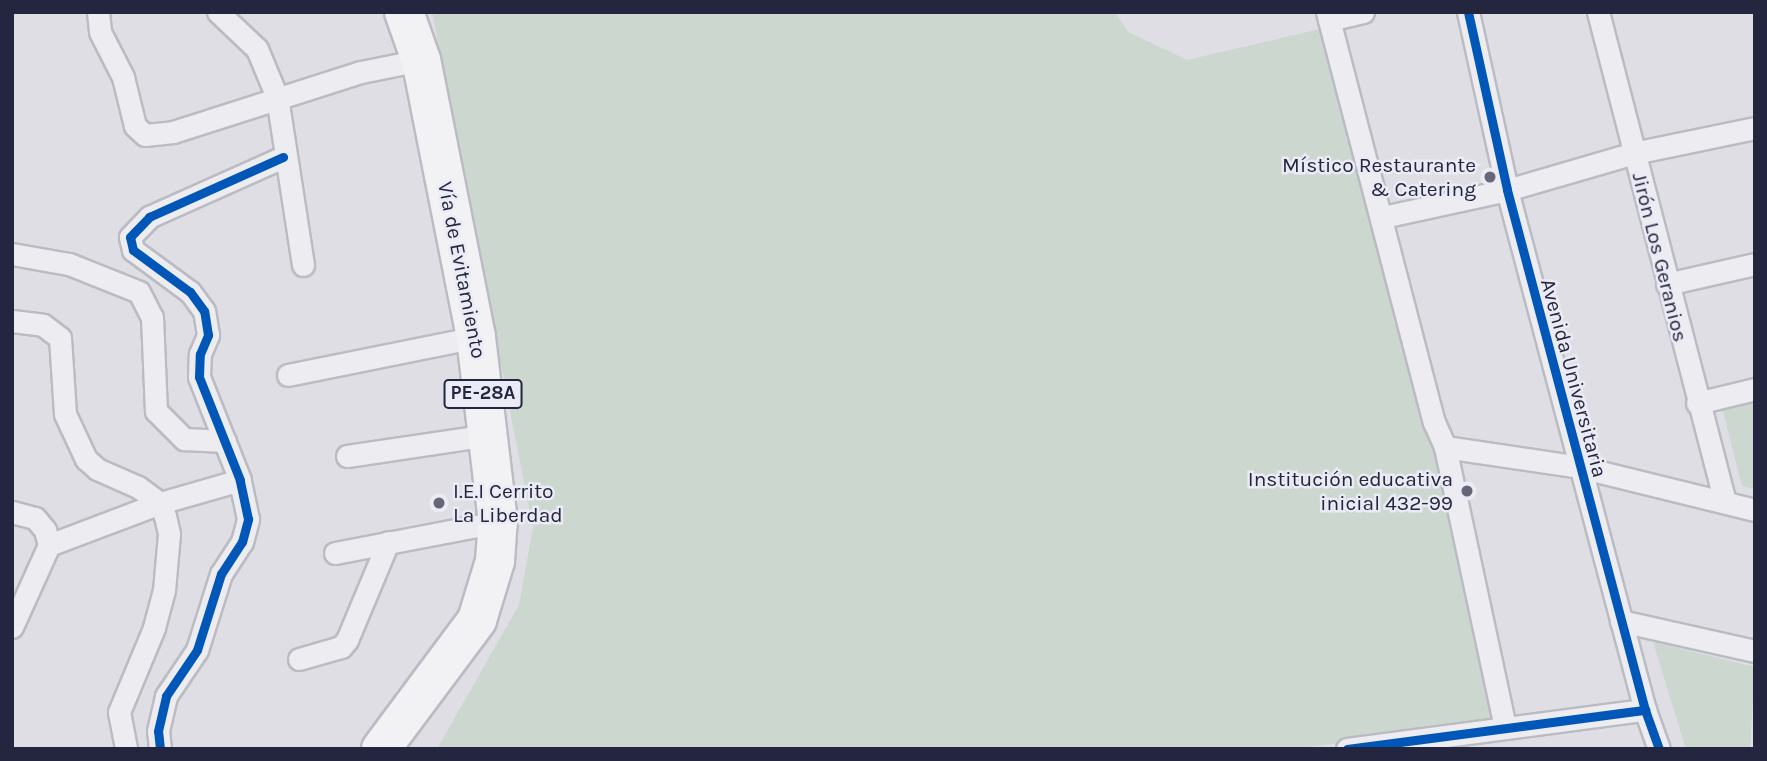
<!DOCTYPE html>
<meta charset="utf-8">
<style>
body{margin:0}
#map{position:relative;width:1767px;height:761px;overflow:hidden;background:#dedee4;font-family:Karla,sans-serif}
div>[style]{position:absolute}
.green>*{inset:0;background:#cbd7cf}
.roads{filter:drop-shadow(2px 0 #bbbbc2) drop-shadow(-2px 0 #bbbbc2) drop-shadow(0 2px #bbbbc2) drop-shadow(0 -2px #bbbbc2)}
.street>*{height:21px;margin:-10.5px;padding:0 10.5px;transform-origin:10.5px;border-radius:10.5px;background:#ededf1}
.highway>*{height:38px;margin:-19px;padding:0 19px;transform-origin:19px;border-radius:19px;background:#f2f2f5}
.cycleway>*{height:9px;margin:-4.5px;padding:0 4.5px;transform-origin:4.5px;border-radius:4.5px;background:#0057b8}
.dots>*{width:19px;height:19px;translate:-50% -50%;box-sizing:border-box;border:4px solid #eaebf4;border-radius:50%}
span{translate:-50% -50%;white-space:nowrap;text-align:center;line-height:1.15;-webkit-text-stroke:5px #eaebf4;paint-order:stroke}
.shield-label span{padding:2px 5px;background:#eaebf4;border:2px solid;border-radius:5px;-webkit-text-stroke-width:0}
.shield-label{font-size:19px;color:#24253e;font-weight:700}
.poi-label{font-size:21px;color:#24253e}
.right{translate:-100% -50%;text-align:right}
.left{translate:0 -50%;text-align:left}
.street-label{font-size:21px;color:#24253e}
.frame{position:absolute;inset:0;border:14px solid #24253e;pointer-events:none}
</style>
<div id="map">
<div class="green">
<i style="clip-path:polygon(432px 12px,1115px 12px,1128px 32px,1187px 60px,1329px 27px,1499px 712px,1490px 725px,1291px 749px,437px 749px,519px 605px,533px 528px)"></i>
<i style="clip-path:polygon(1755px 396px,1755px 489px,1742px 486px,1721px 404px)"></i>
<i style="clip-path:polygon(1653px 642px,1755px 667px,1750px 749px,1686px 749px)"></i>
</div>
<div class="roads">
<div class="street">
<i style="left:98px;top:12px;width:20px;rotate:84deg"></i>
<i style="left:100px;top:32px;width:51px;rotate:62.9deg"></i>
<i style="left:123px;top:77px;width:50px;rotate:76.2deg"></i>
<i style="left:135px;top:126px;width:13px;rotate:42deg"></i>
<i style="left:145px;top:135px;width:28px;rotate:-6deg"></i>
<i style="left:173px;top:132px;width:197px;rotate:-17.7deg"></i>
<i style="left:361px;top:72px;width:61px;rotate:-11.3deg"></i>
<i style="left:218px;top:12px;width:54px;rotate:43.5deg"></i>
<i style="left:257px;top:49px;width:52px;rotate:67.4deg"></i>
<i style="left:277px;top:97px;width:170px;rotate:81.2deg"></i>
<i style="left:1327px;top:12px;width:424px;rotate:75.4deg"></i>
<i style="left:1434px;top:422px;width:27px;rotate:66deg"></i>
<i style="left:1445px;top:447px;width:285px;rotate:77.9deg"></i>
<i style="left:1468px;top:12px;width:182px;rotate:77.6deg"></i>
<i style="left:1507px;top:190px;width:538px;rotate:75.14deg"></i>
<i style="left:1645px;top:710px;width:41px;rotate:70.3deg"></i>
<i style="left:1598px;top:12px;width:506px;rotate:75.47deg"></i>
<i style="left:1329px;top:20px;width:35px;rotate:-13deg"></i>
<i style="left:1383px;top:217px;width:127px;rotate:-12.3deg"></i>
<i style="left:1507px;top:190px;width:132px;rotate:-16.2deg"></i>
<i style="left:1634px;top:153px;width:124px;rotate:-11.7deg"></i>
<i style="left:12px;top:254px;width:58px;rotate:10deg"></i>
<i style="left:69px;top:264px;width:75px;rotate:21.8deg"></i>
<i style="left:139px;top:292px;width:28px;rotate:63deg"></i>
<i style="left:152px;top:317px;width:94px;rotate:87.6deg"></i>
<i style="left:156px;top:411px;width:40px;rotate:45deg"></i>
<i style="left:184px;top:439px;width:41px;rotate:2.8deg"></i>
<i style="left:1667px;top:284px;width:90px;rotate:-12.8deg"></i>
<i style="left:12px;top:321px;width:31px;rotate:7deg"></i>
<i style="left:43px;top:325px;width:21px;rotate:37deg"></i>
<i style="left:60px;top:338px;width:76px;rotate:86.2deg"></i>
<i style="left:65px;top:414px;width:50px;rotate:65deg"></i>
<i style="left:86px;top:459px;width:15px;rotate:42deg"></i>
<i style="left:97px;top:469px;width:45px;rotate:23.7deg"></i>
<i style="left:138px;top:487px;width:27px;rotate:36deg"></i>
<i style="left:160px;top:503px;width:83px;rotate:-16deg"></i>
<i style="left:288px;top:375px;width:192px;rotate:-11.4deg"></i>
<i style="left:1697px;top:403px;width:60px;rotate:-13.6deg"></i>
<i style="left:1445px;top:447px;width:136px;rotate:8.4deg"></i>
<i style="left:1580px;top:467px;width:180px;rotate:13.8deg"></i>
<i style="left:347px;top:456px;width:144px;rotate:-8.4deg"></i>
<i style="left:12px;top:512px;width:24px;rotate:15deg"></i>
<i style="left:35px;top:518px;width:16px;rotate:50deg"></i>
<i style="left:45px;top:530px;width:16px;rotate:75deg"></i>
<i style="left:49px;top:545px;width:90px;rotate:114.3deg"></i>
<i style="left:49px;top:545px;width:119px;rotate:-20.7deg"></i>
<i style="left:160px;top:503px;width:14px;rotate:69deg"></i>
<i style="left:165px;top:516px;width:18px;rotate:77deg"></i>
<i style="left:169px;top:534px;width:56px;rotate:95.1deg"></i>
<i style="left:164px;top:590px;width:39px;rotate:105deg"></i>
<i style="left:154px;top:628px;width:91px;rotate:112.6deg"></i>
<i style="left:119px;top:712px;width:38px;rotate:79deg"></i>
<i style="left:335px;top:553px;width:166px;rotate:-10.8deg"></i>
<i style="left:1621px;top:621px;width:137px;rotate:12.6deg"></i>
<i style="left:299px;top:659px;width:44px;rotate:-15.9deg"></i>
<i style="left:341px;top:647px;width:9px;rotate:-49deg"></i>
<i style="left:347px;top:640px;width:106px;rotate:-67.3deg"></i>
<i style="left:160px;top:749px;width:18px;rotate:-96deg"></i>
<i style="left:158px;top:731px;width:36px;rotate:-77deg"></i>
<i style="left:166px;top:696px;width:55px;rotate:-56deg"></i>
<i style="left:197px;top:650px;width:80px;rotate:-72.5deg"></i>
<i style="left:221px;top:574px;width:38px;rotate:-57deg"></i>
<i style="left:242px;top:542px;width:24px;rotate:-75deg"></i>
<i style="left:248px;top:519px;width:40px;rotate:-102deg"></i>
<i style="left:240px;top:480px;width:111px;rotate:-111.7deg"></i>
<i style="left:199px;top:377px;width:23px;rotate:-88deg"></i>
<i style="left:200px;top:354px;width:21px;rotate:-67deg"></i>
<i style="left:208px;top:335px;width:24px;rotate:-99deg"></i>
<i style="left:204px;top:311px;width:24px;rotate:-126deg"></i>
<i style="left:190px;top:292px;width:71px;rotate:-143.6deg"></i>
<i style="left:133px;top:250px;width:13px;rotate:-103deg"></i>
<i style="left:130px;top:237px;width:28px;rotate:-46deg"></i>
<i style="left:149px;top:217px;width:147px;rotate:-24.1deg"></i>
<i style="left:1347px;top:749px;width:301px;rotate:-7.5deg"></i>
</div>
<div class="highway">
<i style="left:381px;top:749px;width:161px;rotate:-53.3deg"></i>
<i style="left:477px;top:620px;width:62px;rotate:-73deg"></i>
<i style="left:495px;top:561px;width:39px;rotate:-86deg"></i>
<i style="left:498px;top:522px;width:186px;rotate:-96.8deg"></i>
<i style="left:476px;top:337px;width:282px;rotate:-101.2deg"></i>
<i style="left:421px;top:60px;width:51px;rotate:-109.5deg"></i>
</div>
</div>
<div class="cycleway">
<i style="left:1468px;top:12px;width:182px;rotate:77.6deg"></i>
<i style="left:1507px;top:190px;width:538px;rotate:75.14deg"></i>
<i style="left:1645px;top:710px;width:41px;rotate:70.3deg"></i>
<i style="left:160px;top:749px;width:18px;rotate:-96deg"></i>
<i style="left:158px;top:731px;width:36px;rotate:-77deg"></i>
<i style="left:166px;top:696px;width:55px;rotate:-56deg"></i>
<i style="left:197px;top:650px;width:80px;rotate:-72.5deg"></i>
<i style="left:221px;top:574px;width:38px;rotate:-57deg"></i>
<i style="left:242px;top:542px;width:24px;rotate:-75deg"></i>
<i style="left:248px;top:519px;width:40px;rotate:-102deg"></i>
<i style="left:240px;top:480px;width:111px;rotate:-111.7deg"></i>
<i style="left:199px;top:377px;width:23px;rotate:-88deg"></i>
<i style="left:200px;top:354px;width:21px;rotate:-67deg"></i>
<i style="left:208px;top:335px;width:24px;rotate:-99deg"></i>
<i style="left:204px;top:311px;width:24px;rotate:-126deg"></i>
<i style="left:190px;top:292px;width:71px;rotate:-143.6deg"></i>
<i style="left:133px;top:250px;width:13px;rotate:-103deg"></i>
<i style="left:130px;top:237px;width:28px;rotate:-46deg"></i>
<i style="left:149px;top:217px;width:147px;rotate:-24.1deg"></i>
<i style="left:1347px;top:749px;width:301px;rotate:-7.5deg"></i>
</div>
<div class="dots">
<i style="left:1490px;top:177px;background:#656678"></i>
<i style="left:1467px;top:491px;background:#656678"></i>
<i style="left:439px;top:503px;background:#656678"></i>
</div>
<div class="shield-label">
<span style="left:483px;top:394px">PE-28A</span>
</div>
<div class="poi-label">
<span class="right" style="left:1476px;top:177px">Místico Restaurante<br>&amp; Catering</span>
<span class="right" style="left:1453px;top:491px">Institución educativa<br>inicial 432-99</span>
<span class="left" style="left:453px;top:503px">I.E.I Cerrito<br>La Liberdad</span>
</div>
<div class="street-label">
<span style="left:1660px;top:257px;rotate:76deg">Jirón Los Geranios</span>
<span style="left:462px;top:270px;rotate:79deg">Vía de Evitamiento</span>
<span style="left:1574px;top:378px;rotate:75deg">Avenida Universitaria</span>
</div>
<div class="frame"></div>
</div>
